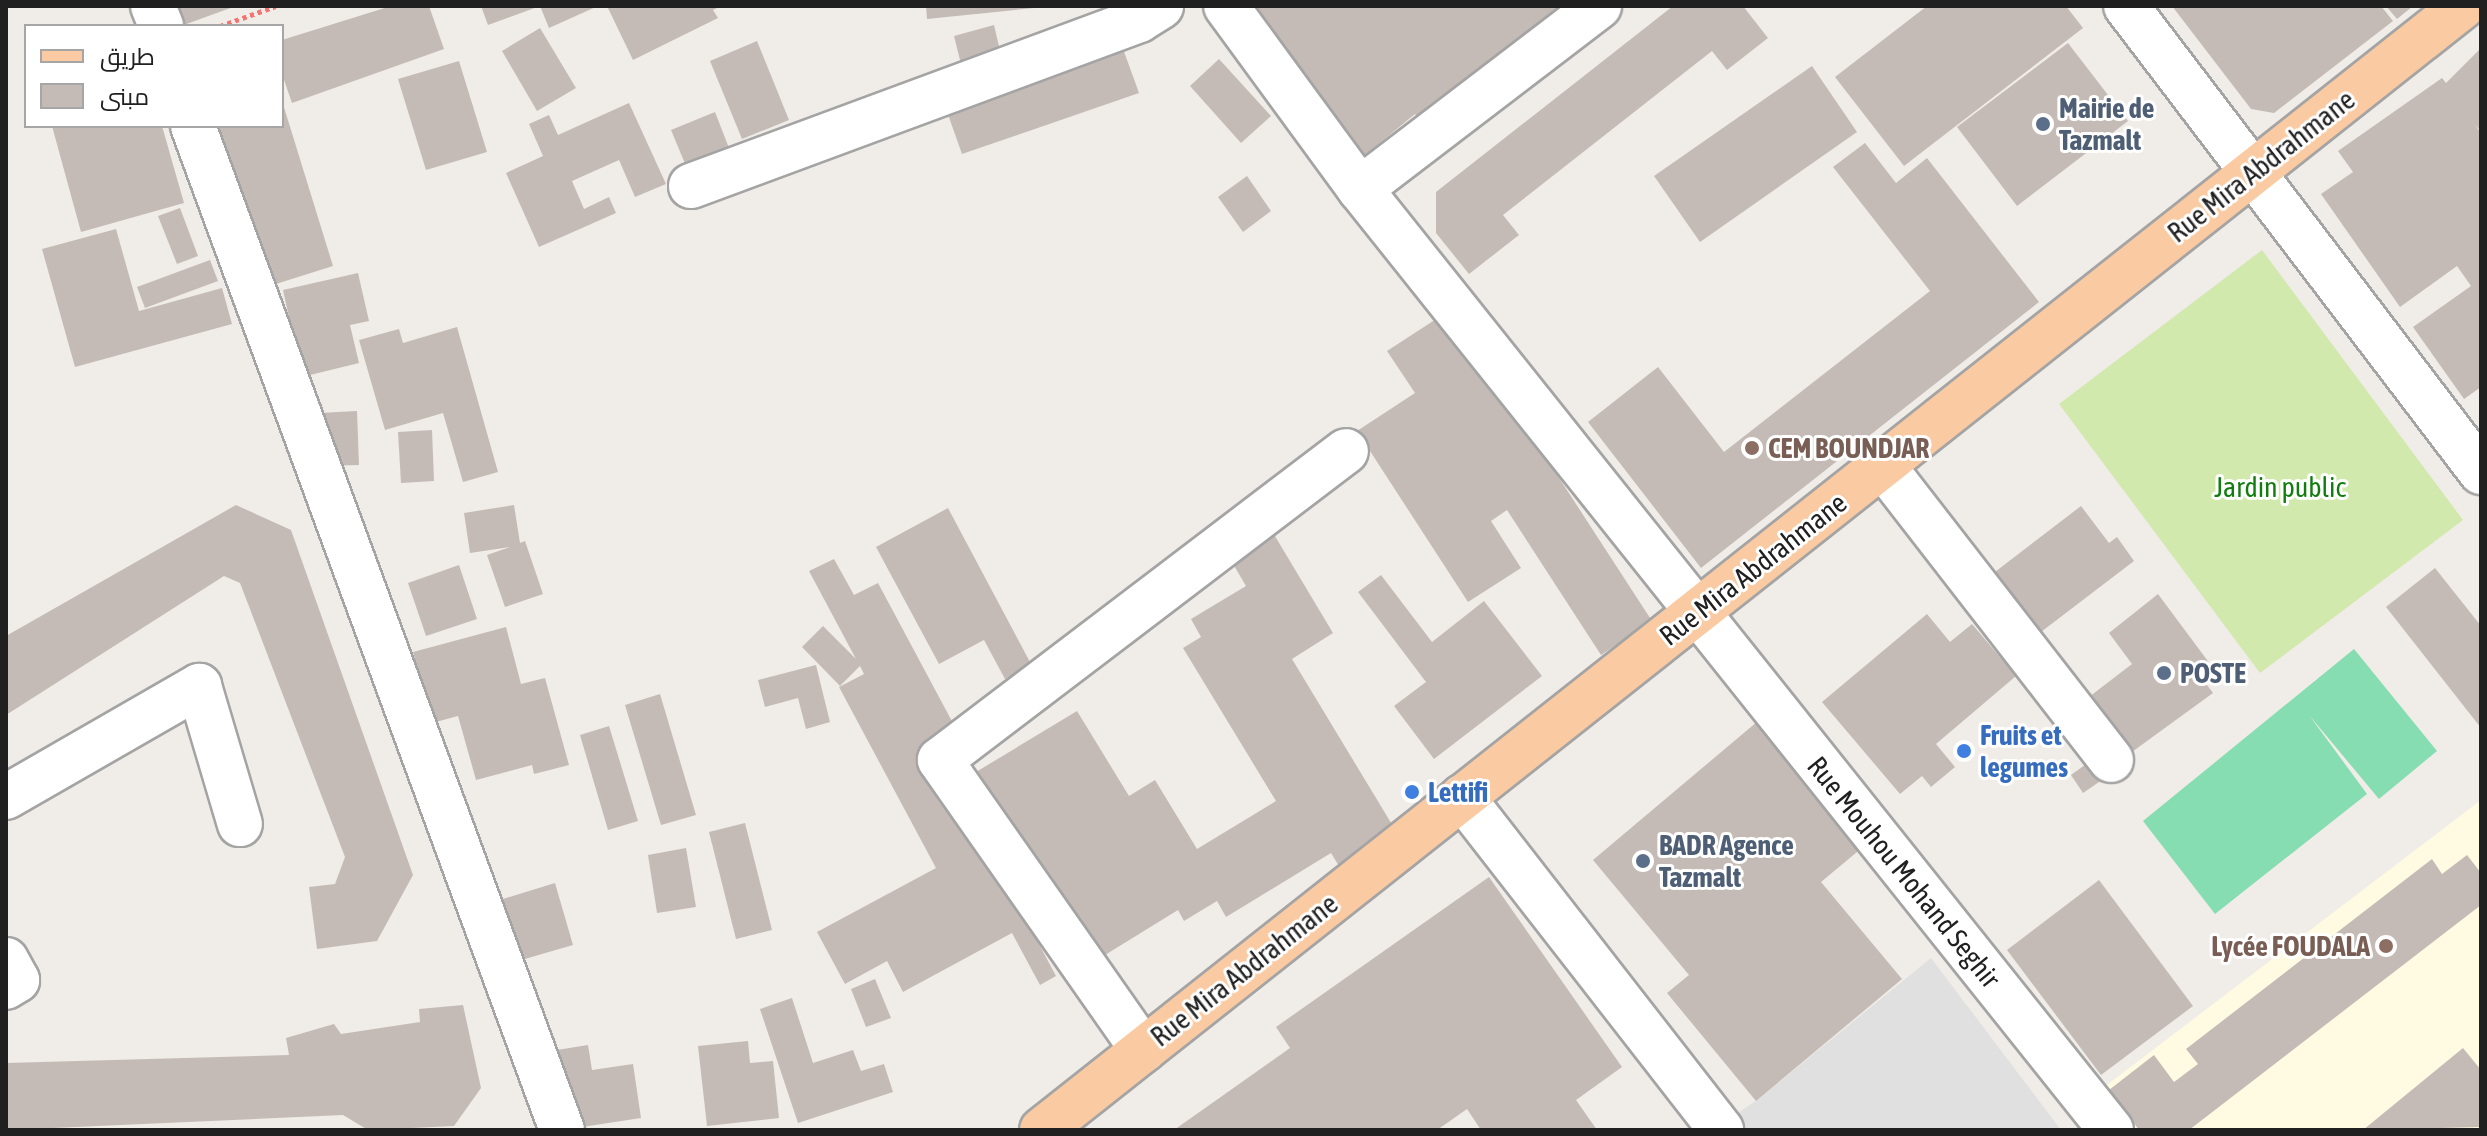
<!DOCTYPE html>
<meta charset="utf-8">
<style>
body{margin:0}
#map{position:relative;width:2487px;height:1136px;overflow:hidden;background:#f0ece7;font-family:"Asap Condensed",Cairo,sans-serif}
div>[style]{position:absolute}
.education>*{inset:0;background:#fefbe2}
.grass>*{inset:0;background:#d2e9ae}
.pitch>*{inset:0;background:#87ddb2}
.parking>*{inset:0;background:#e0e0e0}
.building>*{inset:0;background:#c5bbb6}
.path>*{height:5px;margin-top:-2.5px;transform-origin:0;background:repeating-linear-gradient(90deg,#f67273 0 4px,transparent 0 8px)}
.roads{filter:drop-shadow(2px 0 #a4a4a4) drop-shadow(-2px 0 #a4a4a4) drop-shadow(0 2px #a4a4a4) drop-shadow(0 -2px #a4a4a4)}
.minor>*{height:44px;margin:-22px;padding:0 22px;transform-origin:22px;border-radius:22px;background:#fff}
.major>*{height:44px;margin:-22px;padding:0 22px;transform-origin:22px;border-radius:22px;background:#facaa2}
.dots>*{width:22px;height:22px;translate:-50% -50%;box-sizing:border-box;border:4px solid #fff;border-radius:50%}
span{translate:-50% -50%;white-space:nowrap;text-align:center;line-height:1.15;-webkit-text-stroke:6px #fff;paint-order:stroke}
.service-label{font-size:28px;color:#4e5e75;font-weight:700}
.left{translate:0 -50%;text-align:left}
.street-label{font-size:28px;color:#202020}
.education-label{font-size:28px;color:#785e54;font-weight:700}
.right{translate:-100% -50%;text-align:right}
.park-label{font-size:28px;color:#127d0f}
.shop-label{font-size:28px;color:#366cbe;font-weight:700}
.frame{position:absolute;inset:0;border:8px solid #202020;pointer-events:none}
.legend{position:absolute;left:24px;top:24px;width:260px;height:104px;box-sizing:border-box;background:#fff;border:2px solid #a6a6a6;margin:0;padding:10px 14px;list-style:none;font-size:24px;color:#202020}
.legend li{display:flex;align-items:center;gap:16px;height:40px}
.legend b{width:40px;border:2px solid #a6a6a6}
</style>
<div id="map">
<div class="education">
<i style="clip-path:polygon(2481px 800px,2481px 1130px,2131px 1130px,2099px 1091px)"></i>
</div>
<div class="grass">
<i style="clip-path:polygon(2262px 250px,2463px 520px,2260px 673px,2059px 404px)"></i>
</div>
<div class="pitch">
<i style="clip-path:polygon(2354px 649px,2437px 751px,2379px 799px,2309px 715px,2367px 794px,2215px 914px,2143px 821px)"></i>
</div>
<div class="parking">
<i style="clip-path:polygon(1931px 958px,2061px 1130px,1711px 1130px,1756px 1101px)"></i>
</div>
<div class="building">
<i style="clip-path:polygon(170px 6px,236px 6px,181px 26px)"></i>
<i style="clip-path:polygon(391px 6px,429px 6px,444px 49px,292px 103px,282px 74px,282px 40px)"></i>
<i style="clip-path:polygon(481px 6px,540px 6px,488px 25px)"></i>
<i style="clip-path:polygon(540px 6px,598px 6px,549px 28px)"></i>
<i style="clip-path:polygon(607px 6px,721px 6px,713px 10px,718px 18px,633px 60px)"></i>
<i style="clip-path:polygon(926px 6px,1034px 6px,1034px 8px,927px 19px)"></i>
<i style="clip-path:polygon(1243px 6px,1566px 6px,1421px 122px,1415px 114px,1364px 156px)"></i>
<i style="clip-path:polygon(1673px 6px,1743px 6px,1768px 38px,1727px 70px,1712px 51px,1503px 215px,1519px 235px,1469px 274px,1436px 233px,1436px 192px)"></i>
<i style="clip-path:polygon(1927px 6px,2066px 6px,2083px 28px,1904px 166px,1835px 77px)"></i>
<i style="clip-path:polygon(2172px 6px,2381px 6px,2393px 21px,2274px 113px,2251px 109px)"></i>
<i style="clip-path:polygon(2386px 6px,2413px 6px,2397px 19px)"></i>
<i style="clip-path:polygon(994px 25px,1002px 59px,962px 68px,954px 36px)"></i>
<i style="clip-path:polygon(540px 28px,576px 88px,537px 111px,502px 51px)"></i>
<i style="clip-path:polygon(757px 41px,789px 120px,742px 139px,710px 61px)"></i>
<i style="clip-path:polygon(2068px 43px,2128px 121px,2017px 206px,1957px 127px)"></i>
<i style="clip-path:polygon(1122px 46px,1139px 93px,962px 154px,945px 106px)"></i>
<i style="clip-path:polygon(2481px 48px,2481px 131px,2475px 125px,2481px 133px,2481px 387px,2464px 399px,2413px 327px,2471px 286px,2457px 266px,2400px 307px,2321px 194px,2353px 172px,2338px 151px,2442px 78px,2446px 83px)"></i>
<i style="clip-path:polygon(1219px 59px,1271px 116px,1241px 143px,1190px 86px)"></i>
<i style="clip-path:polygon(459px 61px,487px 152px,426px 170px,398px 79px)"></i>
<i style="clip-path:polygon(1812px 66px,1857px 132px,1700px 242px,1654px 176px)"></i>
<i style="clip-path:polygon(629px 103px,666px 184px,635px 197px,619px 160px,572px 181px,584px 209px,609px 197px,616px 213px,539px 247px,506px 173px,543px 156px,529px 124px,549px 115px,558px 135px)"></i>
<i style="clip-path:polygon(283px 104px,333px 266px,260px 289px,208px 126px,282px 126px)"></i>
<i style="clip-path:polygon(715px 112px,729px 148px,686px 166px,671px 130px)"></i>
<i style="clip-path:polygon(52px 126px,162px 126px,184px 203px,81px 232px)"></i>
<i style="clip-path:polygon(1865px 143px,1896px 183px,1927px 158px,2039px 302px,1701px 568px,1588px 422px,1658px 367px,1724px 452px,1930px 291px,1833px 167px)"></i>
<i style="clip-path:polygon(1247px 176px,1271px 211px,1243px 232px,1218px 197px)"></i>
<i style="clip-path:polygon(180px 208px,198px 256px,177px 264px,158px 216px)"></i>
<i style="clip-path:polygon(116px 229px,139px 311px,222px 288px,232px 324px,75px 367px,42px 249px)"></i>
<i style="clip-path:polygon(210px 260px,218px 281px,145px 308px,137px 287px)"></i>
<i style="clip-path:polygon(358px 273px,369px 321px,350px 325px,359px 363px,302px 377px,283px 290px)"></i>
<i style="clip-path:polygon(1450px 310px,1652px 621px,1601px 655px,1507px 510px,1491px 521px,1521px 568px,1468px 602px,1357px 431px,1415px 393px,1387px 351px)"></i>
<i style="clip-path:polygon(457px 327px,498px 472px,463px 482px,443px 413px,385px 430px,359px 340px,399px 329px,403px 343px)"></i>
<i style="clip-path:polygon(357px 411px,359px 465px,320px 466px,319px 413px)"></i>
<i style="clip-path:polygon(432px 430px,434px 481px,401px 483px,398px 432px)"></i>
<i style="clip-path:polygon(236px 505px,291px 530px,413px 875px,377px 941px,317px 949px,309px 887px,335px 884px,345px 857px,240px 583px,224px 576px,6px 715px,6px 636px)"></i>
<i style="clip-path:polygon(514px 505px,520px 543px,525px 541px,543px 594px,505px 607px,487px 555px,510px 547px,470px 553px,464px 513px)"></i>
<i style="clip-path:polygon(2081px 506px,2109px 543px,2117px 537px,2134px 561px,2037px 635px,1991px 575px)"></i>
<i style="clip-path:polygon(948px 508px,1031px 664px,1005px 679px,984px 640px,939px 664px,876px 547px)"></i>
<i style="clip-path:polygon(1266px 521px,1333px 633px,1292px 659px,1399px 836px,1342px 871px,1331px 853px,1226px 917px,1217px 901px,1184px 921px,1178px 910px,1092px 963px,976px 772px,1077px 711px,1129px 796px,1155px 780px,1197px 849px,1276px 801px,1183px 648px,1201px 637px,1191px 619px,1246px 586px,1223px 547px)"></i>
<i style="clip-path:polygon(834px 559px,854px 595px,878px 583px,962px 740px,937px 753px,1056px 976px,1040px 985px,1012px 933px,903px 992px,887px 961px,845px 984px,817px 932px,936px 868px,839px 687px,864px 674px,860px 666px,840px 686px,802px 647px,823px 626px,856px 659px,809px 571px)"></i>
<i style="clip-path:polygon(459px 565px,477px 619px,426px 636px,408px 583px)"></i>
<i style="clip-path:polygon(2435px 568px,2481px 626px,2481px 728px,2386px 607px)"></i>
<i style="clip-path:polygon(1381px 575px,1432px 642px,1484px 601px,1542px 676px,1434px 759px,1394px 706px,1426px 682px,1358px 592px)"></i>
<i style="clip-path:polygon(2158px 594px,2213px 668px,2201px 677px,2213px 693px,2125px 757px,2085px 700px,2132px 664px,2109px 633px)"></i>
<i style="clip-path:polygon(1927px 614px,1950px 642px,1972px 624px,2016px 676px,1936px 744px,1955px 767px,1931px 787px,1922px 776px,1900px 794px,1822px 702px)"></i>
<i style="clip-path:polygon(506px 627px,521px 684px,545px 678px,569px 765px,534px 774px,532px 765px,476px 780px,458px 716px,432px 723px,413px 652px)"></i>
<i style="clip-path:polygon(816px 665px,830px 722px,806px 729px,798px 698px,765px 707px,758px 680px)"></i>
<i style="clip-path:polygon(660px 694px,696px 815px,661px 825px,625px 705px)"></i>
<i style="clip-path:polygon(1758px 721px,1863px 847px,1821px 882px,1902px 979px,1756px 1101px,1667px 993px,1689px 975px,1593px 860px)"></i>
<i style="clip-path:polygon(609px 726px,638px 821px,608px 830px,580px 735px)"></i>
<i style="clip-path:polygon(2089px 762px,2102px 780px,2083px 793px,2071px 775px)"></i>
<i style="clip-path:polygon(745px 823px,772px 930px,736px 939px,709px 832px)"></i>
<i style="clip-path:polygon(686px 848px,696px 907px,657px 913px,648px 855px)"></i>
<i style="clip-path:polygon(2467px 855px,2481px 873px,2481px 905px,2189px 1130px,2139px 1130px,2109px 1090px,2154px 1055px,2174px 1082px,2198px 1064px,2186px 1049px,2432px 859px,2442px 874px)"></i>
<i style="clip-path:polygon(1489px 877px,1622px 1067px,1576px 1100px,1597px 1130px,1481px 1130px,1467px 1109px,1437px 1130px,1174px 1130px,1290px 1048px,1276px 1027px)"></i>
<i style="clip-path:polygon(2099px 880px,2193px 1006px,2101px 1075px,2007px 950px)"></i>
<i style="clip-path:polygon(555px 883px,573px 945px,511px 963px,493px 902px)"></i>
<i style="clip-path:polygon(875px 979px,891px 1018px,866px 1027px,851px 989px)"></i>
<i style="clip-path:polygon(792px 998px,813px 1063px,853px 1050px,861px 1071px,884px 1064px,893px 1092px,798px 1123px,760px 1009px)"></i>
<i style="clip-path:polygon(463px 1005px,481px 1088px,454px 1126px,368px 1130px,343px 1115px,8px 1130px,6px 1063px,289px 1055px,286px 1038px,334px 1024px,341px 1034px,420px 1022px,419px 1009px)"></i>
<i style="clip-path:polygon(748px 1041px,750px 1063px,773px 1061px,779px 1118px,707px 1126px,698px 1046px)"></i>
<i style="clip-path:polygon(588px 1045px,592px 1070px,633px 1064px,641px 1118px,569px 1129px,557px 1050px)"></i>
<i style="clip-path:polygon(2463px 1048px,2481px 1070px,2481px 1127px,2363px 1130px)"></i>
</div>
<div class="path">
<i style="left:220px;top:26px;width:59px;rotate:-19.7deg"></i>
</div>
<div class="roads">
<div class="minor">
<i style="left:153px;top:6px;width:22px;rotate:68deg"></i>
<i style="left:1226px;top:6px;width:227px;rotate:53.8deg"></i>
<i style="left:1360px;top:189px;width:1204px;rotate:51.41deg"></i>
<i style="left:2126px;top:6px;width:586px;rotate:52.7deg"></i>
<i style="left:193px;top:126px;width:1070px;rotate:69.82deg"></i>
<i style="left:691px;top:186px;width:478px;rotate:-20.3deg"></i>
<i style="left:1139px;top:20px;width:26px;rotate:-32deg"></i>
<i style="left:1360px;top:189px;width:301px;rotate:-37.4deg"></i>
<i style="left:1883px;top:466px;width:372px;rotate:52.2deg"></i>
<i style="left:6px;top:797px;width:223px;rotate:-29.9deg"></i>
<i style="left:199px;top:686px;width:144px;rotate:73.5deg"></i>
<i style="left:1462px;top:797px;width:422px;rotate:52.1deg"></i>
<i style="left:6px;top:960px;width:23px;rotate:61deg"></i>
<i style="left:17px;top:980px;width:13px;rotate:148deg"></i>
<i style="left:1143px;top:1050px;width:354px;rotate:-125deg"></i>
<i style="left:940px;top:760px;width:510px;rotate:-37.27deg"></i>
</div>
<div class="major">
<i style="left:1042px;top:1130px;width:1812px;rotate:-38.34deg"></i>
</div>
</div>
<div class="dots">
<i style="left:2043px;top:124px;background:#5c6f8a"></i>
<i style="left:1752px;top:448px;background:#8d6e63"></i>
<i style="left:2164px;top:673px;background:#5c6f8a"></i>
<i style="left:1964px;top:751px;background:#3f7fe0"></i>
<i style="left:1412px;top:792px;background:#3f7fe0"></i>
<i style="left:1643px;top:861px;background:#5c6f8a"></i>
<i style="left:2386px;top:946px;background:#8d6e63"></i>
</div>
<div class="service-label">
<span class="left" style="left:2059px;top:124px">Mairie de<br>Tazmalt</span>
<span class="left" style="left:2180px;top:673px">POSTE</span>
<span class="left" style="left:1659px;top:861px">BADR Agence<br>Tazmalt</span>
</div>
<div class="street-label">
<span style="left:2261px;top:166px;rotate:-38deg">Rue Mira Abdrahmane</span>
<span style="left:1753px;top:569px;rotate:-38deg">Rue Mira Abdrahmane</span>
<span style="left:1904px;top:872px;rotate:51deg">Rue Mouhou Mohand Seghir</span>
<span style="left:1244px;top:970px;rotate:-38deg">Rue Mira Abdrahmane</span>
</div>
<div class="education-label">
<span class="left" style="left:1768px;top:448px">CEM BOUNDJAR</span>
<span class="right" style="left:2370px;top:946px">Lycée FOUDALA</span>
</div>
<div class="park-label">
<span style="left:2280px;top:487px">Jardin public</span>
</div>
<div class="shop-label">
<span class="left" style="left:1980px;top:751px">Fruits et<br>legumes</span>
<span class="left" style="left:1428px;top:792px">Lettifi</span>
</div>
<div class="frame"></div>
<ul class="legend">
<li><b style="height:10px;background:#facaa2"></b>طريق</li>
<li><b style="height:22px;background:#c5bbb6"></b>مبنى</li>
</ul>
</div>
